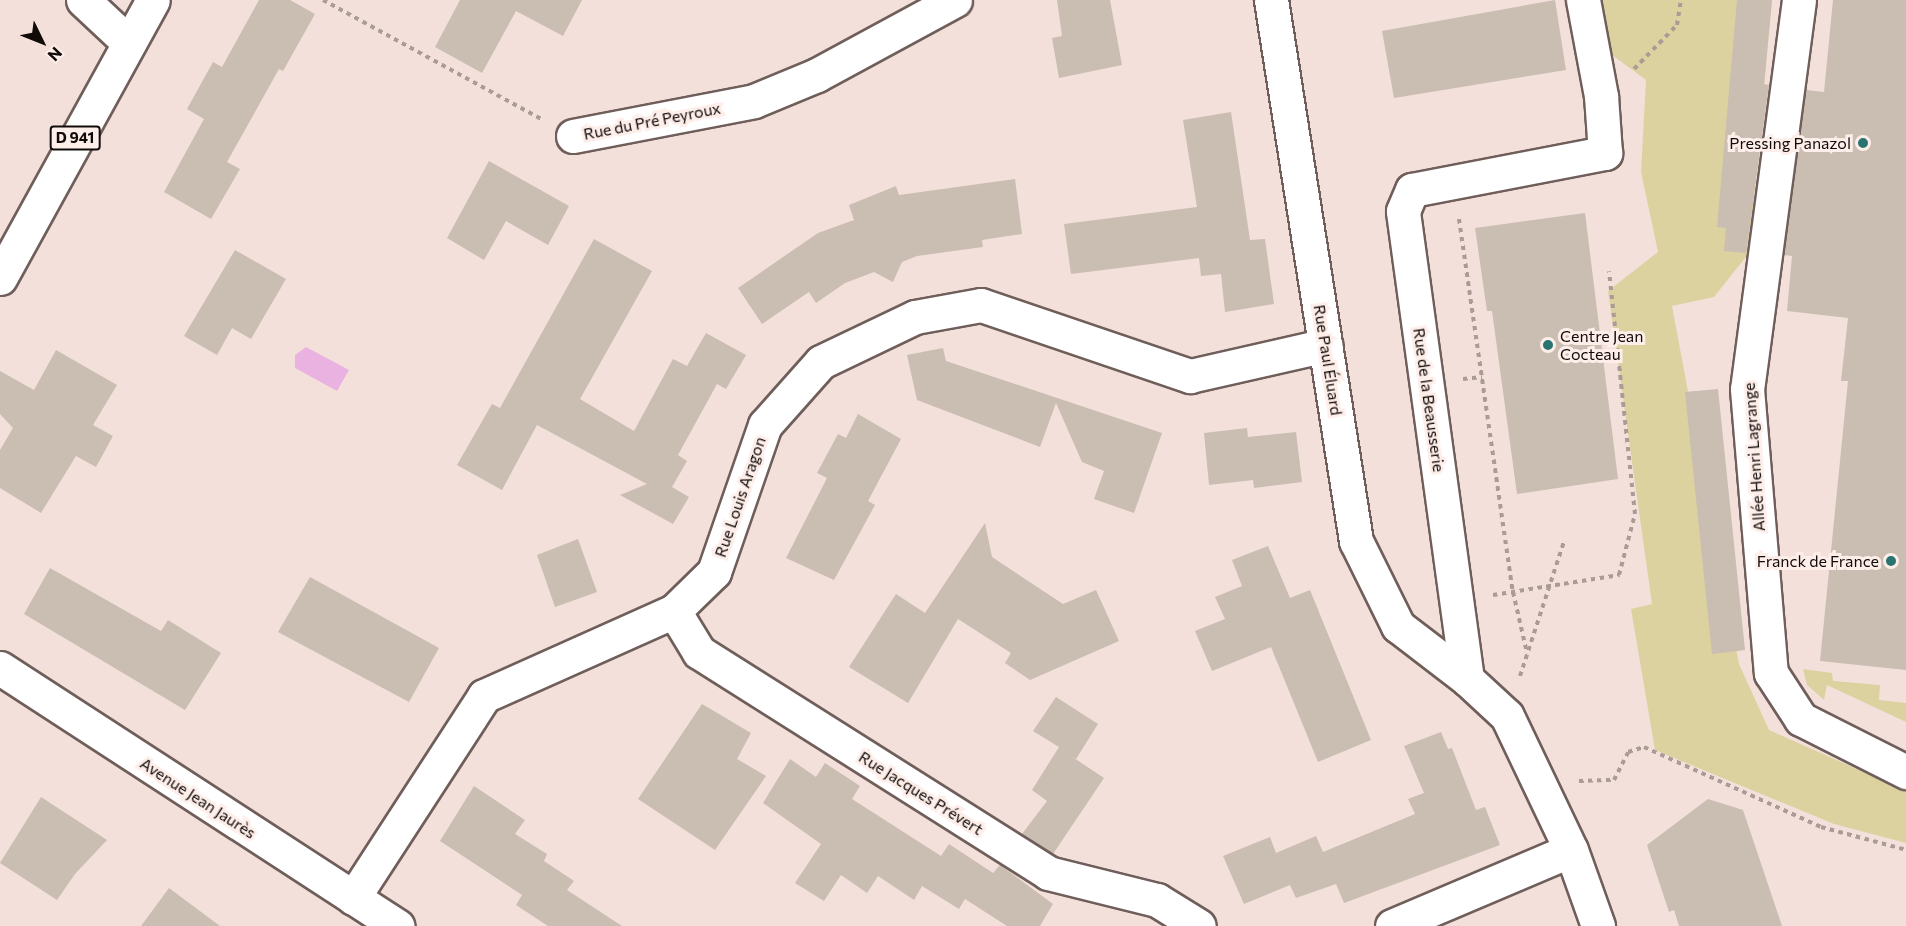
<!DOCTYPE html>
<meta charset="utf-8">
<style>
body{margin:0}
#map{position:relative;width:1906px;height:926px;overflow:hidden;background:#f3e0db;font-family:Commissioner,sans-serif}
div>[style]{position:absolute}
.green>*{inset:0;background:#dcd2a0}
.water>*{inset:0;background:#e9b2e1}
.building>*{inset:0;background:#cabdb1}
.path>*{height:4px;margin-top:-2px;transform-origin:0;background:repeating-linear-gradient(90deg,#aa9b97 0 4.5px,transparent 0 9px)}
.roads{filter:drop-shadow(2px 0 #6f5e5a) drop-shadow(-2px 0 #6f5e5a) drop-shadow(0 2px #6f5e5a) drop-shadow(0 -2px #6f5e5a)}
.minor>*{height:33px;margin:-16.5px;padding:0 16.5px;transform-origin:16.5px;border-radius:16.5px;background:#fff}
.secondary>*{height:33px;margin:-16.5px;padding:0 16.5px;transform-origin:16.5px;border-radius:16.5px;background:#fff}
.primary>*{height:33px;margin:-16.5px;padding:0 16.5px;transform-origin:16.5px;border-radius:16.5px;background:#fff}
.dots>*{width:16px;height:16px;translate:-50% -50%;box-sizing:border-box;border:3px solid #feeeea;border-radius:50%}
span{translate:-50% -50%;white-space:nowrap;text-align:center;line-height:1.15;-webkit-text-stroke:6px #feeeea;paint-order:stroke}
.shield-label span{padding:2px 4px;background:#feeeea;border:2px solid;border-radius:4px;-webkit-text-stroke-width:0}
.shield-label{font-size:15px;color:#100a08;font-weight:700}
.street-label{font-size:16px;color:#100a08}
.poi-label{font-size:16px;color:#100a08}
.right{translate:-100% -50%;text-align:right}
.left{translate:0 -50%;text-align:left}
.north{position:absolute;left:12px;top:12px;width:60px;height:60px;-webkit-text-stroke:4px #feeeea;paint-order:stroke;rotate:133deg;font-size:16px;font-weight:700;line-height:24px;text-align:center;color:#100a08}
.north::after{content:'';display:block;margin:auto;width:21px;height:27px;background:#100a08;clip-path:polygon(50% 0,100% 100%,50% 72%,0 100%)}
</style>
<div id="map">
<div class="green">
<i style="clip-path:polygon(1602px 0,1772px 0,1749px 253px,1714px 297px,1672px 306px,1739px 664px,1769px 730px,1906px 791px,1906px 843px,1834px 824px,1655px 750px,1631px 609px,1652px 604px,1608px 291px,1658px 252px,1641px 172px,1646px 80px,1612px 55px)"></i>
<i style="clip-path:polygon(1803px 669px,1832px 673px,1833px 681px,1880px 685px,1879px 700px,1906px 703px,1906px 722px,1827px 685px,1824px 700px,1807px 685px)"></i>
</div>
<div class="water">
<i style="clip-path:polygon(306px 347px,349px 370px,337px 391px,295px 368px,295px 355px)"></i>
</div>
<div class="building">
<i style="clip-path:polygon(259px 0,290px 0,315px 14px,283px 71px,279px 69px,227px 162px,240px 169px,211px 219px,164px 192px,204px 119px,187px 109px,213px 62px,222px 67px)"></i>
<i style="clip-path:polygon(460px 0,582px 0,563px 36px,516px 11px,482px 73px,435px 47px)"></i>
<i style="clip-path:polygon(1057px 0,1110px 0,1122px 65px,1059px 78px,1052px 38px,1062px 36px)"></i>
<i style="clip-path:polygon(1555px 0,1566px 70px,1394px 98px,1382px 31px)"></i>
<i style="clip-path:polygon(1737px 0,1772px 0,1764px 84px,1769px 85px,1746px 253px,1724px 251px,1726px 228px,1717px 227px)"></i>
<i style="clip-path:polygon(1833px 0,1906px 0,1906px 670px,1820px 661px,1848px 381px,1841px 381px,1848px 318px,1787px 311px,1792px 256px,1784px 255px,1806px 90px,1824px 92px)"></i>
<i style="clip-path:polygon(1231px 112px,1250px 240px,1265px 239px,1274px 304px,1225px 312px,1221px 274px,1201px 276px,1199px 258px,1071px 274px,1064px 224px,1197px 207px,1183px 120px)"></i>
<i style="clip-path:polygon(489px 161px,569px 206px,548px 245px,506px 221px,484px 260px,447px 238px)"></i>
<i style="clip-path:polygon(1015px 179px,1022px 234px,982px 240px,983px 247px,917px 256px,902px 262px,893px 282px,874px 272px,845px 283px,816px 303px,809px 292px,762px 324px,738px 288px,818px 233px,854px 220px,849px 205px,896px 186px,899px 195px)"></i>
<i style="clip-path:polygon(1585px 213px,1618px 479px,1517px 494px,1492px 311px,1487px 311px,1475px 228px)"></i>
<i style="clip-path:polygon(594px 239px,652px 271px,580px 399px,634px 431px,673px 359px,687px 366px,706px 333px,746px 355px,726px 389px,717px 384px,678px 455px,687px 461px,672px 487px,689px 497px,673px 524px,620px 495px,647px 484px,537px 425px,502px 490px,457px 465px,492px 404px,500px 408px)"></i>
<i style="clip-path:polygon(235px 250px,286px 279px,251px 339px,232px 328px,217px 355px,184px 336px)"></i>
<i style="clip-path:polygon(943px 348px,946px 361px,1162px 433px,1134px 513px,1094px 499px,1104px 471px,1082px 462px,1056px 403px,1040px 447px,917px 400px,907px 355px)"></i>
<i style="clip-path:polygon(56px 350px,117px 385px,93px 425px,113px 436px,96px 467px,76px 456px,41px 513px,0 488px,0 450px,13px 428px,0 414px,0 371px,34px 390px)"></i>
<i style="clip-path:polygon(1718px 389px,1745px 650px,1712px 654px,1685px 392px)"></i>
<i style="clip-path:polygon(858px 414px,901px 439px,868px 501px,875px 505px,834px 580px,786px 558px,827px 478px,817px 473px,838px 434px,846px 438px)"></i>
<i style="clip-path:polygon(1247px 428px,1248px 437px,1296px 432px,1302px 482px,1254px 488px,1253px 480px,1209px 485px,1204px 433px)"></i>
<i style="clip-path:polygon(985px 523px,992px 557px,1063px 604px,1096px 590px,1119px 641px,1030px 680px,1005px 663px,1011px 653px,958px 619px,908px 703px,849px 667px,896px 594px,925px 613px)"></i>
<i style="clip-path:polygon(578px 539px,597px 592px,555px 607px,537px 555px)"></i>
<i style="clip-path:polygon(1268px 546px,1290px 598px,1310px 590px,1371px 740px,1318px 762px,1271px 647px,1212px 671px,1195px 631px,1225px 619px,1215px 597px,1242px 586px,1232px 560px)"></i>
<i style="clip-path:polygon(50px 568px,161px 631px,168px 620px,221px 653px,185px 710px,24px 614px)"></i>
<i style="clip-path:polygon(310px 577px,439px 648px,409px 702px,278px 632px)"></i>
<i style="clip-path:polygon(1056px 697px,1098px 724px,1076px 759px,1071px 756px,1104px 778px,1053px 854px,1022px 834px,1047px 801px,1032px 790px,1059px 747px,1033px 731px)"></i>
<i style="clip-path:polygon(702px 704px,751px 733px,737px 759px,766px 776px,715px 850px,638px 799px)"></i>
<i style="clip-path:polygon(1441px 732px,1448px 749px,1452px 748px,1476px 810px,1485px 807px,1500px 845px,1344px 903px,1336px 884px,1296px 898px,1290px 885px,1244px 904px,1223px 856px,1270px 837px,1276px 853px,1316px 836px,1323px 852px,1415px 814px,1408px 799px,1424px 793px,1404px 746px)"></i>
<i style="clip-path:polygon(790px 759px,816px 777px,825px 763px,860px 786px,852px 799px,941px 856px,949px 844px,993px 873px,1000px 865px,1053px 904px,1040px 926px,1007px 926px,965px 899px,959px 909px,922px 886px,914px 900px,878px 876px,867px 893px,841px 875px,824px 901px,795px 883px,821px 844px,763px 803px)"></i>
<i style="clip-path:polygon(474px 786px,525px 820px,515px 834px,547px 854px,544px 861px,574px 881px,567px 890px,622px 926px,548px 926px,516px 905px,522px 895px,440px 841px)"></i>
<i style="clip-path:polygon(41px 797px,107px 840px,75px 874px,57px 900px,0 863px)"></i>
<i style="clip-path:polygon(1708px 799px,1743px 810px,1782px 926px,1679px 926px,1674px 910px,1669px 912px,1647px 845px)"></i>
<i style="clip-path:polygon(169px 888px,220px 926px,141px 926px)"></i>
</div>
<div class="path">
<i style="left:323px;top:0;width:248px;rotate:28.6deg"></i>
<i style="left:1634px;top:69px;width:62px;rotate:-45.7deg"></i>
<i style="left:1677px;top:25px;width:25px;rotate:-81deg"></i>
<i style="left:1459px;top:219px;width:377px;rotate:81.8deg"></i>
<i style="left:1513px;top:592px;width:63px;rotate:77.1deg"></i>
<i style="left:1463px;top:379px;width:19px;rotate:-6deg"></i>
<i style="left:1493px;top:595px;width:128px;rotate:-9deg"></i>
<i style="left:1619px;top:575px;width:63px;rotate:-75.3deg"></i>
<i style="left:1635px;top:514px;width:244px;rotate:-96.1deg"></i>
<i style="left:1520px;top:676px;width:142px;rotate:-71.9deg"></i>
<i style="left:1579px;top:781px;width:35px;rotate:-2deg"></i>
<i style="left:1614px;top:780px;width:31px;rotate:-63deg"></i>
<i style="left:1628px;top:752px;width:17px;rotate:-17deg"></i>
<i style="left:1644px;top:747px;width:194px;rotate:24.3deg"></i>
<i style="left:1821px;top:827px;width:88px;rotate:15.1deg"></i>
</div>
<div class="roads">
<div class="minor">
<i style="left:83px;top:0;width:63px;rotate:43.1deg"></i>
<i style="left:1271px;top:0;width:548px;rotate:81.07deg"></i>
<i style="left:1356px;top:541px;width:95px;rotate:63.7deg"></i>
<i style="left:1398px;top:626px;width:87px;rotate:37.5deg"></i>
<i style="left:1467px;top:679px;width:54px;rotate:42.8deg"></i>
<i style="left:1507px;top:716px;width:148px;rotate:64.5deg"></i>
<i style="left:1571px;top:850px;width:81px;rotate:70.4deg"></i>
<i style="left:1799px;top:0;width:392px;rotate:97.6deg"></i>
<i style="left:1747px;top:389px;width:285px;rotate:85.2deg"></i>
<i style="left:1771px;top:673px;width:55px;rotate:56.9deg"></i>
<i style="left:1801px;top:719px;width:118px;rotate:26.8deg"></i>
<i style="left:573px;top:136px;width:184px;rotate:-10.9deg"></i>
<i style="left:754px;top:101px;width:68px;rotate:-22.4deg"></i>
<i style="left:817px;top:75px;width:157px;rotate:-28.5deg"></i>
<i style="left:674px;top:611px;width:48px;rotate:58.6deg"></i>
<i style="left:699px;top:652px;width:413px;rotate:32.3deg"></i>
<i style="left:1048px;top:873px;width:112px;rotate:13.9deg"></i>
<i style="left:1157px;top:900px;width:49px;rotate:31.8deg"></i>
<i style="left:1467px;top:679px;width:472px;rotate:-97.8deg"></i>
<i style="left:1403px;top:211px;width:23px;rotate:-67deg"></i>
<i style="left:1412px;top:190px;width:197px;rotate:-10.9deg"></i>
<i style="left:1605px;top:153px;width:57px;rotate:-94deg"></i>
<i style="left:1601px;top:96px;width:98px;rotate:-100.6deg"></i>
<i style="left:353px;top:898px;width:241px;rotate:-57deg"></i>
<i style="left:484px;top:696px;width:208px;rotate:-24.1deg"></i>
<i style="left:674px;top:611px;width:56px;rotate:-44.3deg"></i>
<i style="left:714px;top:572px;width:156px;rotate:-70.9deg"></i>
<i style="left:765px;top:425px;width:84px;rotate:-48.4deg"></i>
<i style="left:821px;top:362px;width:104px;rotate:-25.6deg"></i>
<i style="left:915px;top:317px;width:67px;rotate:-10.3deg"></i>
<i style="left:981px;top:305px;width:221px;rotate:18.8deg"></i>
<i style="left:1190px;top:376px;width:139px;rotate:-12.8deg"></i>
<i style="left:1392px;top:926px;width:194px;rotate:-23deg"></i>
</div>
<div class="secondary">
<i style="left:0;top:668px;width:474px;rotate:33deg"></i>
</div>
<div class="primary">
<i style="left:0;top:278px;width:317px;rotate:-61.2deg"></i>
</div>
</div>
<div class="dots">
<i style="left:1863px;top:143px;background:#297371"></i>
<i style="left:1548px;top:345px;background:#297371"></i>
<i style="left:1891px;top:561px;background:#297371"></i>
</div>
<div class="shield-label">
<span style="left:75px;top:138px">D 941</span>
</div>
<div class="street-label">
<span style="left:652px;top:121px;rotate:-11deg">Rue du Pré Peyroux</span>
<span style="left:1328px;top:360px;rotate:81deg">Rue Paul Éluard</span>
<span style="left:1429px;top:400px;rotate:82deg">Rue de la Beausserie</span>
<span style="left:1754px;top:457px;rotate:-94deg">Allée Henri Lagrange</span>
<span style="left:740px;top:497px;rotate:-71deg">Rue Louis Aragon</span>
<span style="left:921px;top:793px;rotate:32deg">Rue Jacques Prévert</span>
<span style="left:198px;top:798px;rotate:33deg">Avenue Jean Jaurès</span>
</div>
<div class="poi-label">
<span class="right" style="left:1851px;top:143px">Pressing Panazol</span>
<span class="left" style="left:1560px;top:345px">Centre Jean<br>Cocteau</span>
<span class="right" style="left:1879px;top:561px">Franck de France</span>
</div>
<div class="north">N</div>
</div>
